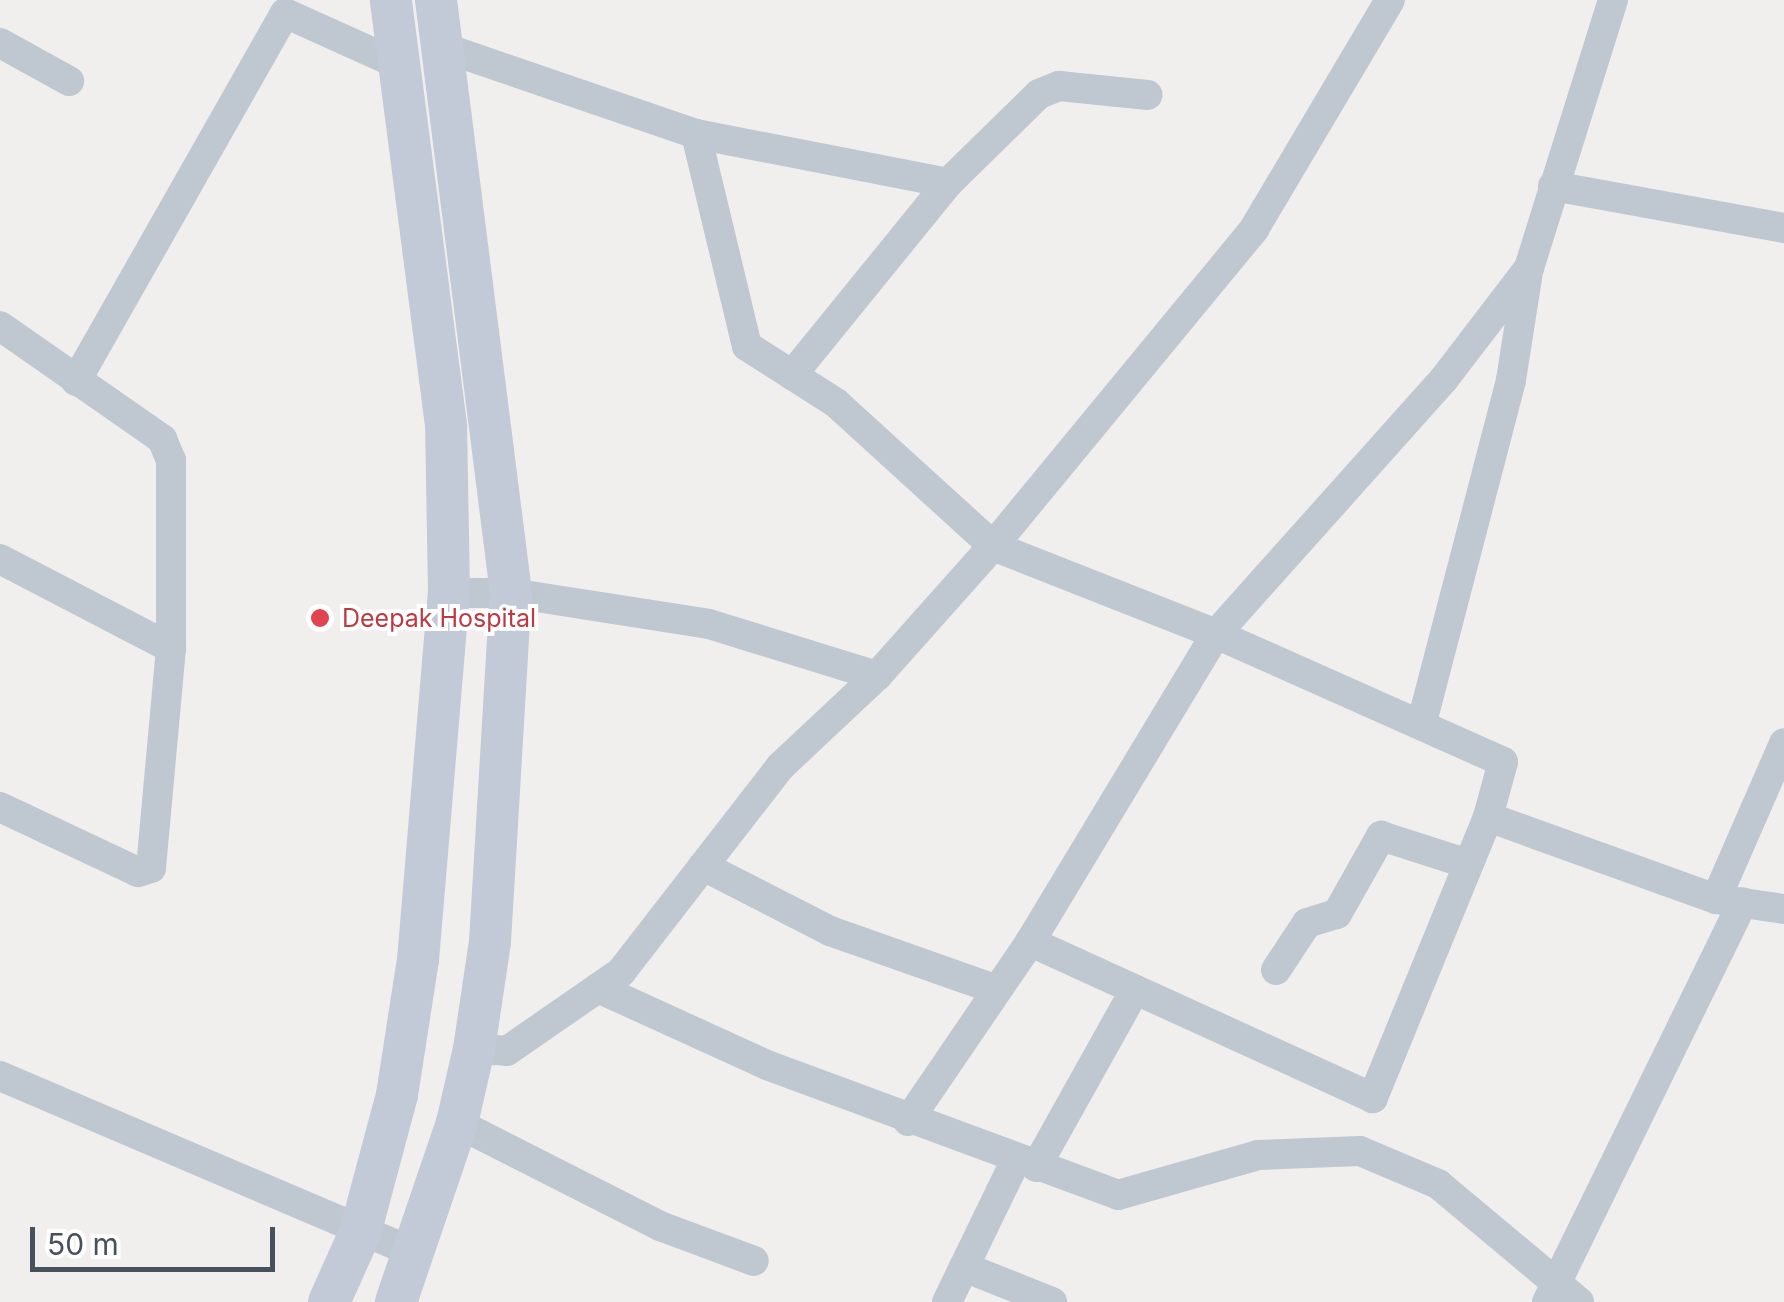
<!DOCTYPE html>
<style>
body{margin:0}
#map{position:relative;width:1784px;height:1302px;overflow:hidden;background:#f1efee;font-family:Inter,sans-serif}
div>[style]{position:absolute}
.minor>*{height:30px;margin:-15px;padding:0 15px;transform-origin:15px;border-radius:15px;background:#bfc7d0}
.secondary>*{height:42px;margin:-21px;padding:0 21px;transform-origin:21px;border-radius:21px;background:#c2cad7}
.dots>*{width:28px;height:28px;translate:-50% -50%;box-sizing:border-box;border:5px solid #fff;border-radius:50%}
span{translate:-50% -50%;white-space:nowrap;text-align:center;line-height:1.15;-webkit-text-stroke:8px #fff;paint-order:stroke}
.health-label{font-size:25px;color:#be3a42}
.left{translate:0 -50%;text-align:left}
.scale{position:absolute;left:30px;top:1227px;width:245px;height:45px;box-sizing:border-box;border:5px solid #47505b;border-top:0;padding-left:12px;font-size:30px;line-height:35px;white-space:nowrap;color:#47505b;-webkit-text-stroke:8px #fff;paint-order:stroke}
</style>
<div id="map">
<div class="minor">
<i style="left:0;top:43px;width:79px;rotate:28.8deg"></i>
<i style="left:445px;top:48px;width:265px;rotate:18.9deg"></i>
<i style="left:696px;top:134px;width:257px;rotate:11deg"></i>
<i style="left:696px;top:134px;width:218px;rotate:76.5deg"></i>
<i style="left:747px;top:346px;width:106px;rotate:32.6deg"></i>
<i style="left:836px;top:403px;width:212px;rotate:42.3deg"></i>
<i style="left:993px;top:546px;width:240px;rotate:21.5deg"></i>
<i style="left:1216px;top:634px;width:342px;rotate:-48.2deg"></i>
<i style="left:1444px;top:379px;width:140px;rotate:-52.6deg"></i>
<i style="left:1529px;top:268px;width:281px;rotate:-72.6deg"></i>
<i style="left:1553px;top:186px;width:235px;rotate:10.3deg"></i>
<i style="left:0;top:326px;width:198px;rotate:34.9deg"></i>
<i style="left:162px;top:439px;width:23px;rotate:67deg"></i>
<i style="left:171px;top:460px;width:188px;rotate:90deg"></i>
<i style="left:171px;top:648px;width:221px;rotate:95.2deg"></i>
<i style="left:151px;top:868px;width:14px;rotate:163deg"></i>
<i style="left:138px;top:872px;width:153px;rotate:-154.8deg"></i>
<i style="left:792px;top:375px;width:247px;rotate:-50.9deg"></i>
<i style="left:948px;top:183px;width:127px;rotate:-44.4deg"></i>
<i style="left:1039px;top:94px;width:22px;rotate:-22deg"></i>
<i style="left:1059px;top:86px;width:89px;rotate:5.8deg"></i>
<i style="left:76px;top:381px;width:423px;rotate:-60.4deg"></i>
<i style="left:285px;top:13px;width:124px;rotate:24.3deg"></i>
<i style="left:0;top:559px;width:193px;rotate:27.5deg"></i>
<i style="left:449px;top:593px;width:62px"></i>
<i style="left:511px;top:593px;width:200px;rotate:8.9deg"></i>
<i style="left:709px;top:624px;width:176px;rotate:17.2deg"></i>
<i style="left:1422px;top:722px;width:353px;rotate:-75.4deg"></i>
<i style="left:1511px;top:380px;width:109px;rotate:-81.1deg"></i>
<i style="left:1488px;top:817px;width:242px;rotate:19.8deg"></i>
<i style="left:1716px;top:899px;width:69px;rotate:8.4deg"></i>
<i style="left:703px;top:866px;width:143px;rotate:27.1deg"></i>
<i style="left:830px;top:931px;width:175px;rotate:19.4deg"></i>
<i style="left:1716px;top:899px;width:170px;rotate:-66.4deg"></i>
<i style="left:1276px;top:970px;width:56px;rotate:-56.6deg"></i>
<i style="left:1307px;top:923px;width:31px;rotate:-17deg"></i>
<i style="left:1337px;top:914px;width:90px;rotate:-60.6deg"></i>
<i style="left:1381px;top:836px;width:91px;rotate:17.8deg"></i>
<i style="left:598px;top:988px;width:186px;rotate:24.5deg"></i>
<i style="left:767px;top:1065px;width:374px;rotate:20.3deg"></i>
<i style="left:1118px;top:1195px;width:146px;rotate:-15.9deg"></i>
<i style="left:1258px;top:1155px;width:102px;rotate:-2.2deg"></i>
<i style="left:1360px;top:1151px;width:85px;rotate:22.9deg"></i>
<i style="left:1438px;top:1184px;width:184px;rotate:39.9deg"></i>
<i style="left:474px;top:1049px;width:33px;rotate:3deg"></i>
<i style="left:507px;top:1051px;width:139px;rotate:-34.7deg"></i>
<i style="left:621px;top:972px;width:261px;rotate:-52.2deg"></i>
<i style="left:781px;top:766px;width:132px;rotate:-43.2deg"></i>
<i style="left:877px;top:676px;width:174px;rotate:-48.3deg"></i>
<i style="left:993px;top:546px;width:411px;rotate:-50.5deg"></i>
<i style="left:1254px;top:229px;width:266px;rotate:-59.3deg"></i>
<i style="left:0;top:1076px;width:449px;rotate:23.1deg"></i>
<i style="left:908px;top:1121px;width:217px;rotate:-55.7deg"></i>
<i style="left:1030px;top:942px;width:360px;rotate:-58.9deg"></i>
<i style="left:1216px;top:634px;width:314px;rotate:24deg"></i>
<i style="left:1503px;top:762px;width:57px;rotate:105.3deg"></i>
<i style="left:1488px;top:817px;width:304px;rotate:112.3deg"></i>
<i style="left:1373px;top:1098px;width:377px;rotate:-155.5deg"></i>
<i style="left:457px;top:1123px;width:228px;rotate:26.9deg"></i>
<i style="left:660px;top:1226px;width:100px;rotate:20.4deg"></i>
<i style="left:1036px;top:1167px;width:203px;rotate:-60.8deg"></i>
<i style="left:964px;top:1267px;width:95px;rotate:21.7deg"></i>
<i style="left:947px;top:1302px;width:158px;rotate:-64.1deg"></i>
<i style="left:1547px;top:1302px;width:445px;rotate:-63.9deg"></i>
</div>
<div class="secondary">
<i style="left:329px;top:1302px;width:76px;rotate:-65.8deg"></i>
<i style="left:360px;top:1233px;width:143px;rotate:-75deg"></i>
<i style="left:397px;top:1095px;width:137px;rotate:-81.2deg"></i>
<i style="left:418px;top:960px;width:368px;rotate:-85.2deg"></i>
<i style="left:449px;top:593px;width:168px;rotate:-91deg"></i>
<i style="left:446px;top:425px;width:429px;rotate:-97.4deg"></i>
<i style="left:396px;top:1302px;width:189px;rotate:-71.2deg"></i>
<i style="left:457px;top:1123px;width:76px;rotate:-77.1deg"></i>
<i style="left:474px;top:1049px;width:108px;rotate:-81.5deg"></i>
<i style="left:490px;top:942px;width:350px;rotate:-86.6deg"></i>
<i style="left:511px;top:593px;width:598px;rotate:-97.21deg"></i>
</div>
<div class="dots">
<i style="left:320px;top:618px;background:#e0444e"></i>
</div>
<div class="health-label">
<span class="left" style="left:342px;top:618px">Deepak Hospital</span>
</div>
<div class="scale">50 m</div>
</div>
